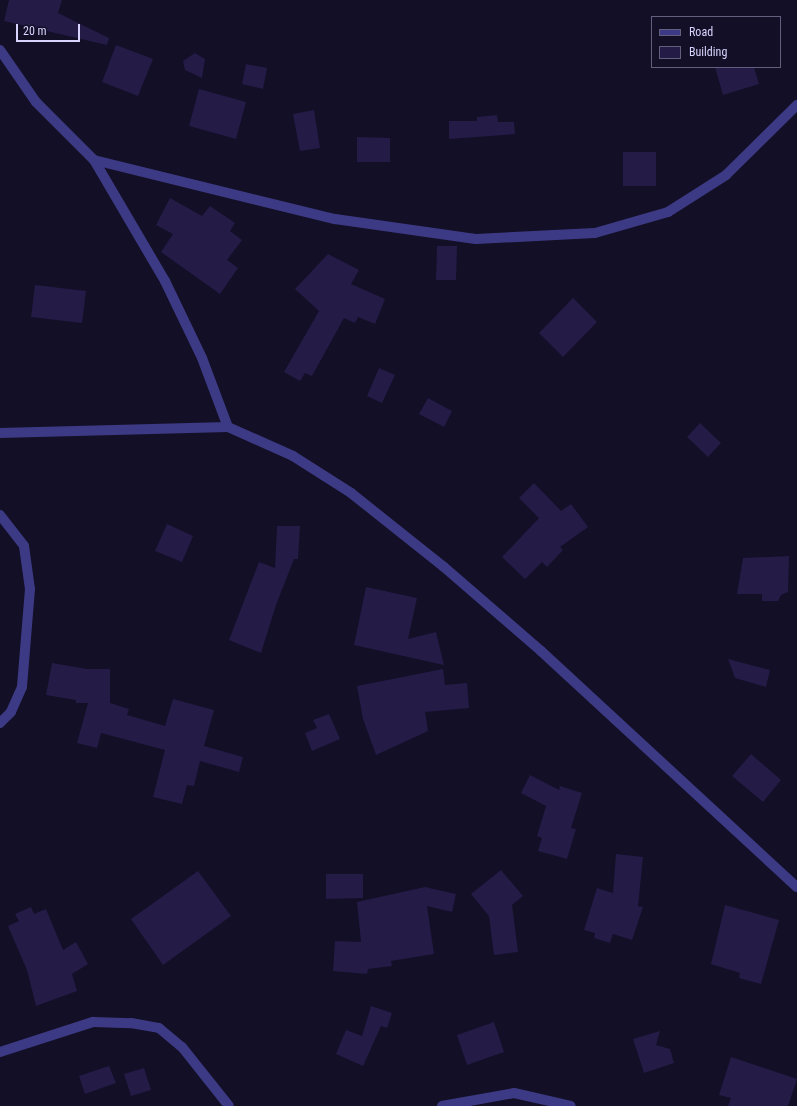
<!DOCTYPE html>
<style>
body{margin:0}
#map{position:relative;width:797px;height:1106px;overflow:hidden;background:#130f26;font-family:"Roboto Condensed",sans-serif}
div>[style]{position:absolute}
.building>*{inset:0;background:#241b47}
.street>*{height:10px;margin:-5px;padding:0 5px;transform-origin:5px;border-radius:5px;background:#3d3a85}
span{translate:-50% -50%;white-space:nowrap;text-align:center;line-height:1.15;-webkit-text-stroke:3px #130f26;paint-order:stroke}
.legend{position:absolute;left:651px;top:16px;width:130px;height:52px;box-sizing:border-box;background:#130f26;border:1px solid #625e7d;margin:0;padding:5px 7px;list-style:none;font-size:12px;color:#d9d4ff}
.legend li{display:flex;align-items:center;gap:8px;height:20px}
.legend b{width:20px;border:1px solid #625e7d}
.scale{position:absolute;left:16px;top:24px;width:64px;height:18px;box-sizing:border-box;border:2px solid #d9d4ff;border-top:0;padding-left:5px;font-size:12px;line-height:14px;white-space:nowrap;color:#d9d4ff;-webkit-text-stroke:3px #130f26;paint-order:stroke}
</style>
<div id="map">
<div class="building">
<i style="clip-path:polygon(9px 0,62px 0,58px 13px,109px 38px,107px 45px,4px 21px)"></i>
<i style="clip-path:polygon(116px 45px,153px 59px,138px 96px,102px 82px)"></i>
<i style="clip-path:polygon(195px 53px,205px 59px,202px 78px,185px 70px,183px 61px)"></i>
<i style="clip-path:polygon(246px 64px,267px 68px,263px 89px,242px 84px)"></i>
<i style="clip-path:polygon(715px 67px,754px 67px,759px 84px,723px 95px)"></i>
<i style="clip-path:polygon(199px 89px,246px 102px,236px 139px,189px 126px)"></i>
<i style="clip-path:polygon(314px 110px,320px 148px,300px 151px,293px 114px)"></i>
<i style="clip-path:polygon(497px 115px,498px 122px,514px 122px,515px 134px,449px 139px,449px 121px,477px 121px,477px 117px)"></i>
<i style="clip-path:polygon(357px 137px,390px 138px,390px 162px,357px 162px)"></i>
<i style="clip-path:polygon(623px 152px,656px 152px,656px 186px,623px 186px)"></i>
<i style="clip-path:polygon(170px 198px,202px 216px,210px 206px,235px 223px,230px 231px,242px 240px,227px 260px,238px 268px,220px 294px,161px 252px,173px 234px,156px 225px)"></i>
<i style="clip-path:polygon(437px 246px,457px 246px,456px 280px,436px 280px)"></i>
<i style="clip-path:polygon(328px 254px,359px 270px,351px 284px,385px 299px,375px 324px,358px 317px,355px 323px,344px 318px,312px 376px,305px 373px,300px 381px,284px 372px,319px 311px,295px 289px)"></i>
<i style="clip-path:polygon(35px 285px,86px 291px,82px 323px,31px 317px)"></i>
<i style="clip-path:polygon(573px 298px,597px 322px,563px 357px,539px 333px)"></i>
<i style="clip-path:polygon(379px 368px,395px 375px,382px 403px,367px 396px)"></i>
<i style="clip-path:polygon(428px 398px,452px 411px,444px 427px,419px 414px)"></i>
<i style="clip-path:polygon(700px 423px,721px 443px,708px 457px,687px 437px)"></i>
<i style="clip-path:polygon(534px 483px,561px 511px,571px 504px,588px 527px,560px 547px,563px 550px,547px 567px,542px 562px,525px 579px,502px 557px,539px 518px,519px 498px)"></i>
<i style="clip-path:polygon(167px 524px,193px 536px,182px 562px,155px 551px)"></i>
<i style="clip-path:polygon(277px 526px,300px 526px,298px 559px,294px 559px,276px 605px,261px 653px,229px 640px,259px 562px,275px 568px)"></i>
<i style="clip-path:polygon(789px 556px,788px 592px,781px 595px,778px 601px,762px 601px,762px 594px,737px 594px,743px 558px)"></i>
<i style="clip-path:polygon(366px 587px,417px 598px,408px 639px,436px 632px,444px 665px,354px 645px)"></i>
<i style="clip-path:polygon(728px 659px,770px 670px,766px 687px,735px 678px)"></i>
<i style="clip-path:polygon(52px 663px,87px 669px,110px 669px,110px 703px,129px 709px,127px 715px,165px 726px,173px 699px,214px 710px,204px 746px,243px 757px,239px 772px,200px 761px,194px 786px,187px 785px,182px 804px,153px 797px,165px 750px,101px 733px,97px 748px,77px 743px,88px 703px,76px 703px,76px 700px,46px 695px)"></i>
<i style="clip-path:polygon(443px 669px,445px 685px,467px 683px,469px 708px,425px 712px,428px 731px,376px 755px,363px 719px,357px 686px)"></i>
<i style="clip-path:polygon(329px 714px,340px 739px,312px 751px,305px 733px,317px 728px,313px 720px)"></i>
<i style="clip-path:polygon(751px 754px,781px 780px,763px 802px,732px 776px)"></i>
<i style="clip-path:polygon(530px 775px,559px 790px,560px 786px,582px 793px,571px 828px,576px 829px,567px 859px,538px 851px,542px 838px,537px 836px,546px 806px,521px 793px)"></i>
<i style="clip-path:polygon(616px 854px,643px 857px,638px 906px,643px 907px,632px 940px,613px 934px,610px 943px,594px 938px,595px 933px,584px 930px,597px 888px,613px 893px)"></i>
<i style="clip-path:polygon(501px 870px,523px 896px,512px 905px,518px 952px,494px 955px,489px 916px,471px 894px)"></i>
<i style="clip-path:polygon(198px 871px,231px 916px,163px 965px,131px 919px)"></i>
<i style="clip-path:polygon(326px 874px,363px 874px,363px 898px,326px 899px)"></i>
<i style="clip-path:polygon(425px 887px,456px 894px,452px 912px,427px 906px,434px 954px,391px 961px,392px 966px,368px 969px,367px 974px,333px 971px,335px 941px,361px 942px,357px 902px)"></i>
<i style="clip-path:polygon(725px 905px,779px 920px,761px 984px,739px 978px,740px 973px,711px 964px)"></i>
<i style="clip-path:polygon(31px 907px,34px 914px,46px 909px,63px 950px,76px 942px,88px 964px,72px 974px,77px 991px,36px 1006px,27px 970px,8px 926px,19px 921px,15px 914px)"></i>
<i style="clip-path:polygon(371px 1006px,392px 1013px,387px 1028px,381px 1026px,363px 1066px,336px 1054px,346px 1030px,362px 1036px)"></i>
<i style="clip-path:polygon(494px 1022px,504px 1052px,467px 1065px,457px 1035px)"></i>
<i style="clip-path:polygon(660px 1031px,656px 1045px,670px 1049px,674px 1063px,644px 1073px,633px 1039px)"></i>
<i style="clip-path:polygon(731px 1057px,797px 1079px,788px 1106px,728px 1106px,731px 1098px,719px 1095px)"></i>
<i style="clip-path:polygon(109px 1066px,116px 1083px,85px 1094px,79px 1076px)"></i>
<i style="clip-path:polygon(144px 1068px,151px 1090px,131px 1096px,124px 1074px)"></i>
</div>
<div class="street">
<i style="left:0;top:50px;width:63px;rotate:55.3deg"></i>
<i style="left:36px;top:102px;width:82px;rotate:45deg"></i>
<i style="left:94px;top:160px;width:140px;rotate:59.6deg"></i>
<i style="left:165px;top:281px;width:85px;rotate:64.3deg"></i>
<i style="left:202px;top:358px;width:74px;rotate:69.4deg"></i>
<i style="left:94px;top:160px;width:248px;rotate:13.8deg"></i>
<i style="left:335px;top:219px;width:142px;rotate:8.1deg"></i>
<i style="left:476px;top:239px;width:119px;rotate:-2.9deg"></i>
<i style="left:595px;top:233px;width:76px;rotate:-16deg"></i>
<i style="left:668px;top:212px;width:69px;rotate:-32.5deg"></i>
<i style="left:726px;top:175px;width:100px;rotate:-44.6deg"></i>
<i style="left:0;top:433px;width:228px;rotate:-1.5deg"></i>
<i style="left:228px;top:427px;width:71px;rotate:24deg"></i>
<i style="left:293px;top:456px;width:69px;rotate:32.5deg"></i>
<i style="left:351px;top:493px;width:119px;rotate:38.5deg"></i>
<i style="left:444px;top:567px;width:128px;rotate:40.9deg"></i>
<i style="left:541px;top:651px;width:348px;rotate:42.7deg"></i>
<i style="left:0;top:515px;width:39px;rotate:52deg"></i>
<i style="left:24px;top:546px;width:43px;rotate:82.1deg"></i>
<i style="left:30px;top:589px;width:98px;rotate:94.7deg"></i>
<i style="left:22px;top:687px;width:27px;rotate:114deg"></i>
<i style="left:11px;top:712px;width:16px;rotate:135deg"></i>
<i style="left:0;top:1052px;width:98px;rotate:-17.9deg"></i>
<i style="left:93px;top:1022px;width:38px;rotate:2deg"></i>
<i style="left:131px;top:1023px;width:28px;rotate:10deg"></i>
<i style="left:159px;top:1028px;width:30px;rotate:40deg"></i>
<i style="left:182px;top:1047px;width:75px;rotate:51.5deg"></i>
<i style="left:442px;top:1106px;width:73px;rotate:-10.2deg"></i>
<i style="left:514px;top:1093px;width:58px;rotate:12.8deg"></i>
</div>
<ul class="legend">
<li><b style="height:5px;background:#3d3a85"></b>Road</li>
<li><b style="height:11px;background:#241b47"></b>Building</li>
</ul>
<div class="scale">20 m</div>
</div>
